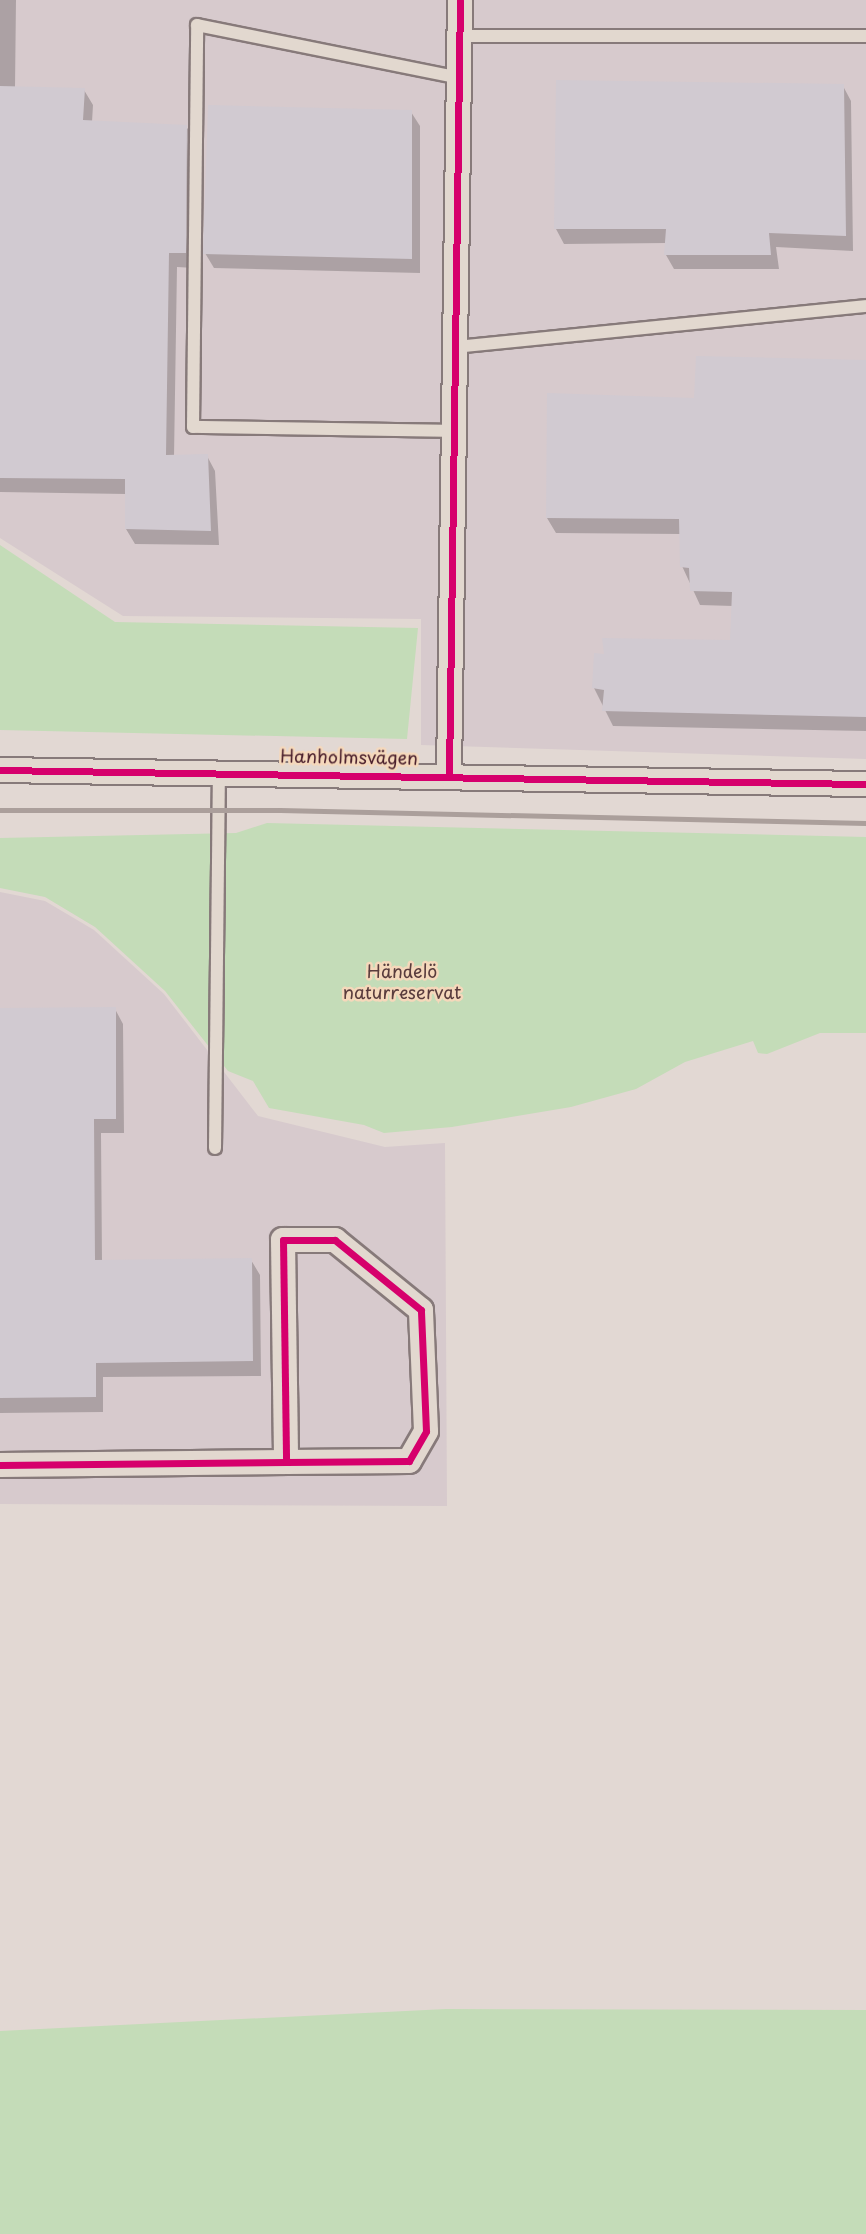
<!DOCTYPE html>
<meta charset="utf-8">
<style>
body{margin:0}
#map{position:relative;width:866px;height:2234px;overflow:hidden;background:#e2d8d3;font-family:"Playpen Sans",sans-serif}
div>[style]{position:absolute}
.built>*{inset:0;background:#d7cacd}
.green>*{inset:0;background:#c4dcb8}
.shadow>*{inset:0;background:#0003}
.building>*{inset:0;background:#d1cad1}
.roads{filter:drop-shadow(2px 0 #877a7a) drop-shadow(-2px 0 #877a7a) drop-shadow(0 2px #877a7a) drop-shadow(0 -2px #877a7a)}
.service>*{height:12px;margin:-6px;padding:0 6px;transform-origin:6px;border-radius:6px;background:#e2d8cf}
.minor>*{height:24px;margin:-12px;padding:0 12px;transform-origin:12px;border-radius:12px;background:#e2d8cf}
.rail>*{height:5px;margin:-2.5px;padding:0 2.5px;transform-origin:2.5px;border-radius:2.5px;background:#ab9f9b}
.cycleway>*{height:7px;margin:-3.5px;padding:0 3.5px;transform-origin:3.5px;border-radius:3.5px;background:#d6006c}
span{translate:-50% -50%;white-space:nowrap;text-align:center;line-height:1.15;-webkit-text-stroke:5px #f5d8bb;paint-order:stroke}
.street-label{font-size:18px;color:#4a1f2b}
.park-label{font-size:18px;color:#593c3d}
</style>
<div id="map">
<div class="built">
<i style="clip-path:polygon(0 0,866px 0,866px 759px,421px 745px,421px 619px,123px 616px,0 538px)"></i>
<i style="clip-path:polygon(0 892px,45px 901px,94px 930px,164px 994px,258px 1116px,385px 1147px,445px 1143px,447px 1506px,0 1504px)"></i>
</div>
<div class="green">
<i style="clip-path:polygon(0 545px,115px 622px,418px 628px,407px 739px,0 730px)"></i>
<i style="clip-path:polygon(267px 823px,866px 837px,866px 1033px,820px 1033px,767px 1054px,758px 1053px,753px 1041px,685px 1062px,636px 1089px,571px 1107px,452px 1127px,384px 1133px,364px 1125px,269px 1108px,253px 1081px,228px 1071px,165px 991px,95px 927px,45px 897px,0 888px,0 838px,236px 833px)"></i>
<i style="clip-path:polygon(446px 2009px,866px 2010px,866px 2234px,0 2234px,0 2031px)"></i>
</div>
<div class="shadow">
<i style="clip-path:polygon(0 0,16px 0,15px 88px,84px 90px,93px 105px,92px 122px,186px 126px,195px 141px,194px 268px,177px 267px,174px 457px,207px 456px,215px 471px,219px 545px,135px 544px,126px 529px,126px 494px,0 492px)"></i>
<i style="clip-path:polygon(558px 82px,843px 86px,851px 101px,853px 251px,776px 247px,779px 269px,674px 269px,666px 255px,667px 243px,564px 244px,556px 229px)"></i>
<i style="clip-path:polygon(411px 112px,420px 126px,420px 273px,214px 268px,205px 253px)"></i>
<i style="clip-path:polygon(866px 362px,866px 731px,613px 726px,594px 688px,732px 642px,733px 606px,700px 605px,682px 566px,681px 534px,556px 533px,547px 518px,696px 399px)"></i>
<i style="clip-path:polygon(115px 1009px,123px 1024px,124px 1133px,101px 1133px,102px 1262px,251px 1260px,260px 1275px,261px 1376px,103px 1377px,103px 1412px,0 1413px,0 1010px)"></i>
</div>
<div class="building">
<i style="clip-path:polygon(556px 80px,844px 84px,846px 236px,769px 233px,771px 255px,664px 255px,666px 229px,554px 229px)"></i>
<i style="clip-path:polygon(0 86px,85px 88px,83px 120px,187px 125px,186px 253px,169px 253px,166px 455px,208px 454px,211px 531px,125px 529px,125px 479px,0 478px)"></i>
<i style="clip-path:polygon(208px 105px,412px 110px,412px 259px,203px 254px)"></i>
<i style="clip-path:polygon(696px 356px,866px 360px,866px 717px,602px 711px,604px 690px,592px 688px,594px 653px,604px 654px,602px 638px,730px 640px,732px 592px,690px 591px,689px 568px,680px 567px,679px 519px,546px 518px,547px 393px,694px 398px)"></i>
<i style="clip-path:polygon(116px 1007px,116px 1119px,94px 1119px,95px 1260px,252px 1258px,253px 1361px,96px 1363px,96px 1397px,0 1398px,0 1008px)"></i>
</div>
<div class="roads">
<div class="service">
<i style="left:460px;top:36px;width:406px"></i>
<i style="left:455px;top:347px;width:413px;rotate:-5.7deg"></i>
<i style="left:454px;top:431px;width:261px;rotate:-179.1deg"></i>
<i style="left:193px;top:427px;width:402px;rotate:-89.4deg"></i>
<i style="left:197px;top:25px;width:267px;rotate:11.4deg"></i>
<i style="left:215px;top:1148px;width:377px;rotate:-89.4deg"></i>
</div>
<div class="minor">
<i style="left:0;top:770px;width:866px;rotate:0.93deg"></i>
<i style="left:449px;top:775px;width:775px;rotate:-89.19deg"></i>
<i style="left:0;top:1465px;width:286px;rotate:-0.6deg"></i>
<i style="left:286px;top:1462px;width:123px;rotate:-0.5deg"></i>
<i style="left:409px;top:1461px;width:34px;rotate:-60deg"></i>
<i style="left:426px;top:1431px;width:121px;rotate:-92.4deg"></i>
<i style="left:421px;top:1310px;width:111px;rotate:-140.9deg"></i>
<i style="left:335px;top:1240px;width:52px;rotate:180deg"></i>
<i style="left:283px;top:1240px;width:222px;rotate:89.2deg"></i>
</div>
</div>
<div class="rail">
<i style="left:0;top:810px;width:280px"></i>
<i style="left:280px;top:810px;width:586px;rotate:1.27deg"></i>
</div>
<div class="cycleway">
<i style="left:0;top:770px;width:866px;rotate:0.93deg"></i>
<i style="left:449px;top:775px;width:775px;rotate:-89.19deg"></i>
<i style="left:0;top:1465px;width:286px;rotate:-0.6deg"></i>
<i style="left:286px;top:1462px;width:123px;rotate:-0.5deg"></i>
<i style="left:409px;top:1461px;width:34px;rotate:-60deg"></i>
<i style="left:426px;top:1431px;width:121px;rotate:-92.4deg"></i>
<i style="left:421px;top:1310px;width:111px;rotate:-140.9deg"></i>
<i style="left:335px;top:1240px;width:52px;rotate:180deg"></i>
<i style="left:283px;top:1240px;width:222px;rotate:89.2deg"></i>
</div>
<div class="street-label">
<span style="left:349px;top:757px;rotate:1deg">Hanholmsvägen</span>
</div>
<div class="park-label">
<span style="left:402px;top:982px">Händelö<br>naturreservat</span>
</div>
</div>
